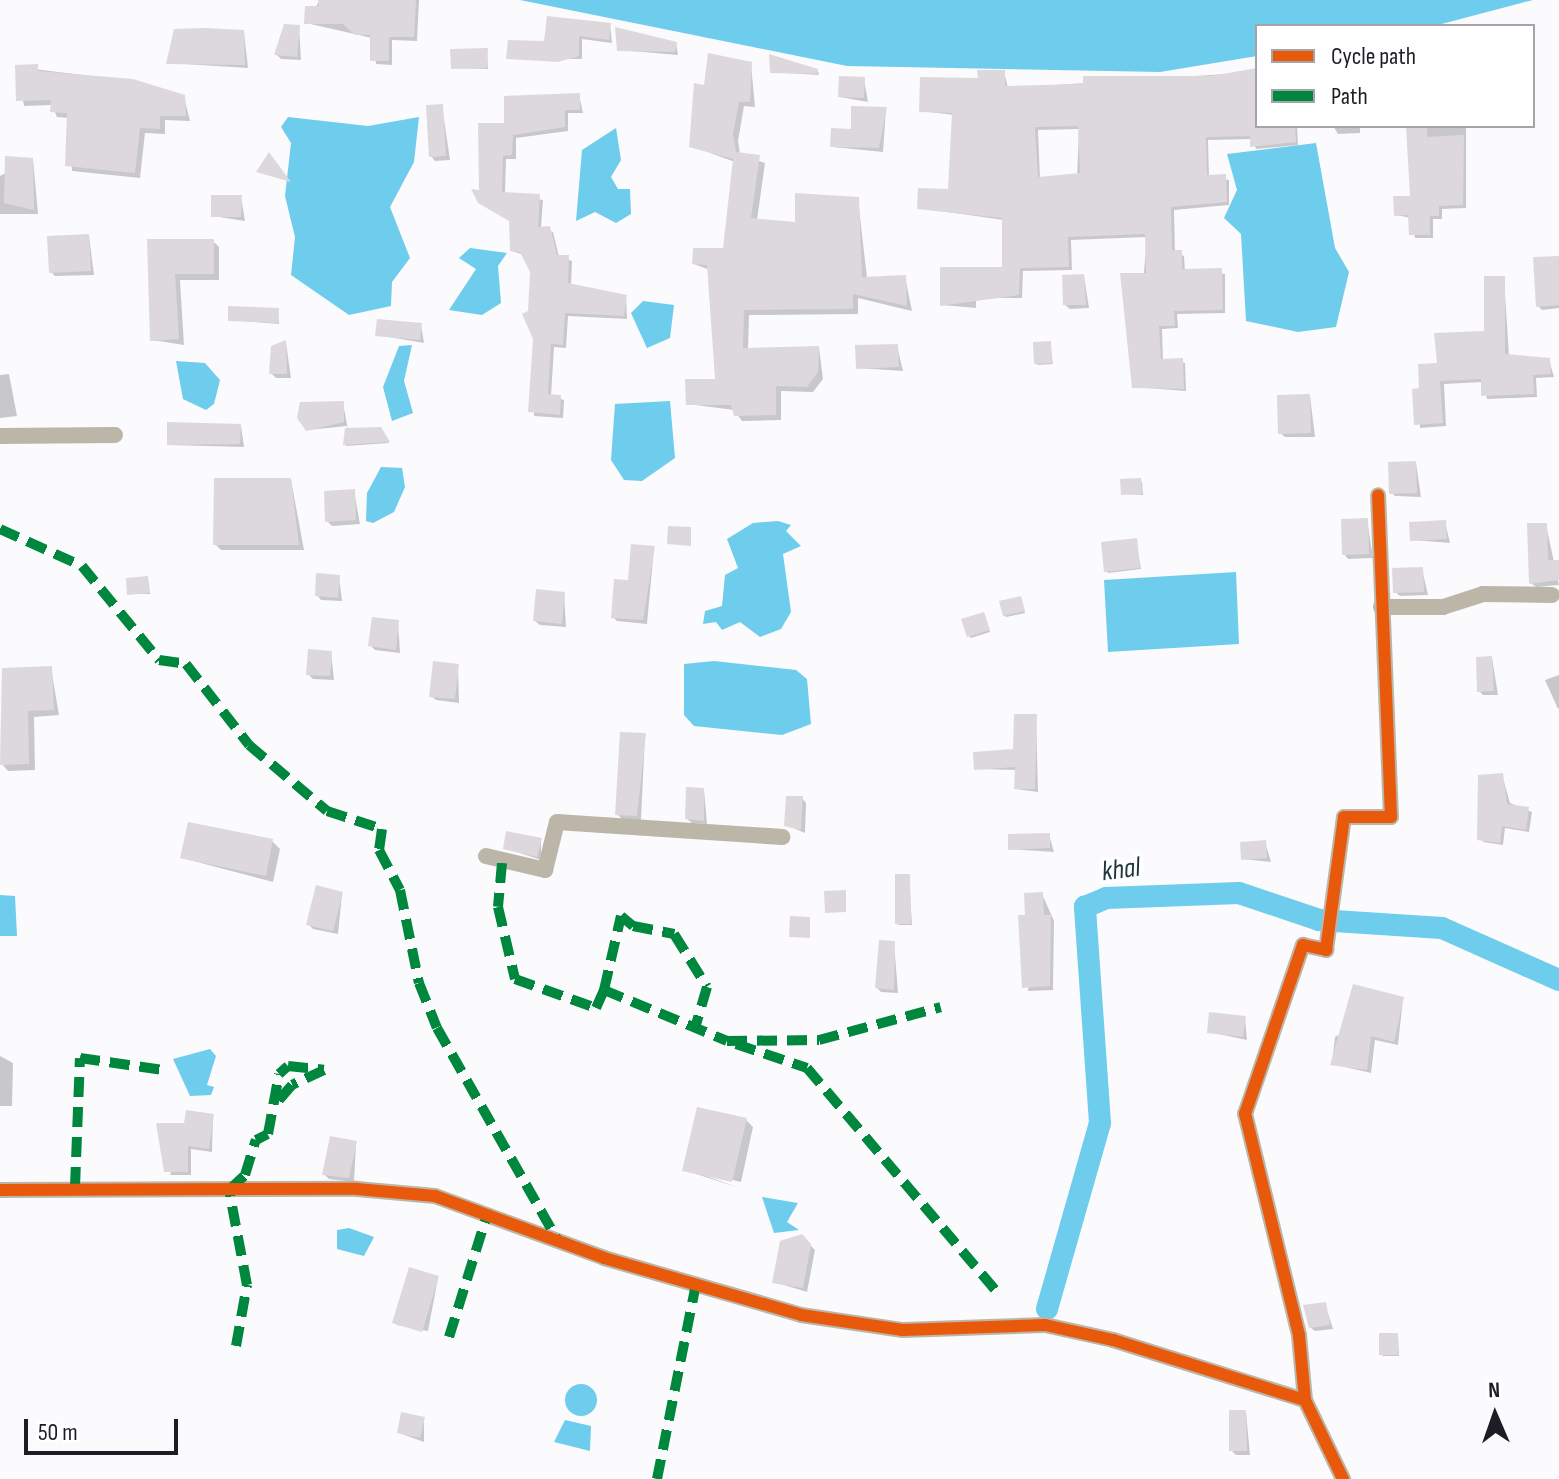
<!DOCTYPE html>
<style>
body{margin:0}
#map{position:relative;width:1559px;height:1479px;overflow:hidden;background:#fbfafd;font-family:"Sofia Sans Condensed",sans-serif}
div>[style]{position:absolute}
.water>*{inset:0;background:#6ecced}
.round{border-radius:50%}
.shadow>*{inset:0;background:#0003}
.canal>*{height:22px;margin:-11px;padding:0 11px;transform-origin:11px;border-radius:11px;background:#6ecced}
.building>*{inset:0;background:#ddd8dc}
.street>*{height:16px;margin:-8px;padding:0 8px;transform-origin:8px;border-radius:8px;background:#bbb6a8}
.quiet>*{height:10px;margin-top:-5px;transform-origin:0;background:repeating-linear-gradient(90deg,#00873e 0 20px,transparent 0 30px)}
.cycleway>*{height:12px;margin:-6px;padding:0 6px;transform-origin:6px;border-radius:6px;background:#e8590c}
span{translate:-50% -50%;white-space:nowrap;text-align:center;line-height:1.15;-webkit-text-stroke:8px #fff;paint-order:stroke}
.water-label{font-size:28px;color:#20353e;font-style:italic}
.legend{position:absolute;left:1255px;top:24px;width:280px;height:104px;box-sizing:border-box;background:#fff;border:2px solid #a5a4a8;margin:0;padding:10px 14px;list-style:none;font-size:24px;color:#1f1c25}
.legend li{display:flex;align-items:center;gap:16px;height:40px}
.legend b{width:40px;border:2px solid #a5a4a8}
.north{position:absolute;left:1455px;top:1375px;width:80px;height:80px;-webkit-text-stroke:6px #fff;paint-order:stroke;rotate:358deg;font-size:22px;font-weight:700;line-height:32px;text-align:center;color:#1f1c25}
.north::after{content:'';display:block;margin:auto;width:28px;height:36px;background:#1f1c25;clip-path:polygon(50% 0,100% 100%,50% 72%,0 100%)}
.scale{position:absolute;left:24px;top:1419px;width:154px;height:36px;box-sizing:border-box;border:4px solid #1f1c25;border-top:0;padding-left:10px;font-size:24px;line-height:28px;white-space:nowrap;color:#1f1c25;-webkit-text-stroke:6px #fff;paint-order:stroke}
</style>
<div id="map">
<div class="water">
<i style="clip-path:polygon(520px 0,1533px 0,1434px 26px,1257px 26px,1257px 56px,1160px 72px,847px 66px)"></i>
<i style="clip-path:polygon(288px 117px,368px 126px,419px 117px,414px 162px,390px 207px,410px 258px,392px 282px,391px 306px,349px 315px,291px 275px,295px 237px,285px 196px,291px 143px,281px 127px)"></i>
<i style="clip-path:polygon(616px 128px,621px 160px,611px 177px,618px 189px,630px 189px,631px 214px,616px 223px,595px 212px,576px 221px,582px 150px)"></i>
<i style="clip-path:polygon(1316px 143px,1335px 248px,1349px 272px,1336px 327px,1298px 332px,1246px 321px,1241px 234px,1224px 218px,1237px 190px,1227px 154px)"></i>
<i style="clip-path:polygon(470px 248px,507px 253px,498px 266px,501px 303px,482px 315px,449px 310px,476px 269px,459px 258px)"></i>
<i style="clip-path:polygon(643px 301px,674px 305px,670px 338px,647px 348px,631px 313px)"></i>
<i style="clip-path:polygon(412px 345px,404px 381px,413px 413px,392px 421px,383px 387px,399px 346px)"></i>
<i style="clip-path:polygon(176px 361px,205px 363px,220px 380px,214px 404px,206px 410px,183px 399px)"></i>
<i style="clip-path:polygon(670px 401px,675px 458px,642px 481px,624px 480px,611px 460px,615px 404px)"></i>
<i style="clip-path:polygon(381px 467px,402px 468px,405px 487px,394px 512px,373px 523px,366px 521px,367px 493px)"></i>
<i style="clip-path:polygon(778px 521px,791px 525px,786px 531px,801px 546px,783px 554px,791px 612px,781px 629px,760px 637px,740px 622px,722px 630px,716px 622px,703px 624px,705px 611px,722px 606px,725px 575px,738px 568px,727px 539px,753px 523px)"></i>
<i style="clip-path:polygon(1236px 572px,1239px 644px,1108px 652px,1104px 580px)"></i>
<i style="clip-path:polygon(714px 661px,796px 670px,807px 679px,811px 724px,782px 735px,694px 726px,684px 715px,684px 664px)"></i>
<i style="clip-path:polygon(0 895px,15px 896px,17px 936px,0 936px)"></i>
<i style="clip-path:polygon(210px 1049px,216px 1056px,207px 1085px,214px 1087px,211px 1095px,190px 1096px,173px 1059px)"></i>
<i style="clip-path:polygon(762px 1197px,798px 1203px,787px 1222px,799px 1230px,774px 1233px)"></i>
<i style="clip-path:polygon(349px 1228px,374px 1237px,364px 1256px,337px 1249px,337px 1230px)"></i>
<i class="round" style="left:565px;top:1384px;width:32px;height:32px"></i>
<i style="clip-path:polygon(565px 1420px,591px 1426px,590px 1451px,554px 1442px)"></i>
</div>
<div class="shadow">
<i style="clip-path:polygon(320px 0,419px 0,417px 41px,392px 40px,392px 65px,376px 64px,372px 38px,306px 23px)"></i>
<i style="clip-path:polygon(610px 25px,612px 43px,582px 39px,582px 59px,508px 58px)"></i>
<i style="clip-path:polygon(299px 27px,301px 60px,281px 59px,276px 54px)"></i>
<i style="clip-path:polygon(244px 32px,248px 68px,168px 63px)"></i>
<i style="clip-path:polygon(676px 43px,678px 55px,619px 50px)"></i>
<i style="clip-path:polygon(487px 50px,488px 69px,453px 68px)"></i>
<i style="clip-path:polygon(751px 64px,755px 107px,744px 106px,738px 141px,740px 154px,765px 163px,757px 220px,797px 225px,858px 199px,867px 278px,905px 277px,912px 311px,858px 298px,858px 314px,749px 315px,748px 350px,819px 348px,823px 379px,813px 392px,781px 391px,781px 420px,742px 421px,734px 410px,688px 404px,717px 381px,710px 270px,694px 264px,724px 250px,735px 162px,691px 146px,706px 87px)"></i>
<i style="clip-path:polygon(17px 67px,133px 81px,184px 97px,190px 121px,165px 120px,165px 134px,145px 133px,140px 178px,72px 171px,69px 118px,57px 117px,52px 105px,24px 106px)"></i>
<i style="clip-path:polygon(772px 72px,817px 71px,819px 73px,818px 75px)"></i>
<i style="clip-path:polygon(evenodd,1004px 72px,1008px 88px,1257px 72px,1257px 126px,1297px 126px,1298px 145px,1256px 149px,1252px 139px,1208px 140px,1209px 177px,1229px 180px,1229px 205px,1174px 210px,1175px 252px,1184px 256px,1185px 271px,1225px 274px,1225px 313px,1177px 314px,1178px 328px,1162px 329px,1163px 360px,1185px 363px,1186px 391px,1134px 387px,1147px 237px,1071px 240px,1072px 270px,1023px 271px,1022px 298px,976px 298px,976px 308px,942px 305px,1004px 268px,1004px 220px,919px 208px,949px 191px,954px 115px,921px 111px,1004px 72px,1079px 129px,1077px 178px,1040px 179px,1038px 130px,1079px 129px)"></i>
<i style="clip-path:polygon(864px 79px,868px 102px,840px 97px)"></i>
<i style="clip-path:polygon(579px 95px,583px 113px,568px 113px,568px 131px,516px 138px,516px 159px,506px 159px,505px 194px,543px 200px,541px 228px,553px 232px,559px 257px,572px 261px,571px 286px,626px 297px,627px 319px,568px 316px,566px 348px,554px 347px,551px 396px,564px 400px,563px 418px,534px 416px,532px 271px,524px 255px,512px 251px,511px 222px,481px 192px,506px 125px)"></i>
<i style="clip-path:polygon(442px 106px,450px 160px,435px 161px,431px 156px)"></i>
<i style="clip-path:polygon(886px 109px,883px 152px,833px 147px,853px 131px)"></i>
<i style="clip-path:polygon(1333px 126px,1360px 126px,1360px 133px,1338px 134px)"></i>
<i style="clip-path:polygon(1408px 126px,1466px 126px,1466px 208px,1442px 209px,1442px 219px,1433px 219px,1433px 238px,1415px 238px,1411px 218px,1396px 215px,1412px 198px)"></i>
<i style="clip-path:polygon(33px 159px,38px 214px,0 214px,0 176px)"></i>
<i style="clip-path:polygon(241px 197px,245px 221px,213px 216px)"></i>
<i style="clip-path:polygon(89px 236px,94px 275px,55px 276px,51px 272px)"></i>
<i style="clip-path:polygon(149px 241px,213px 241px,219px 247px,219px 280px,180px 280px,184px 345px,152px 340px)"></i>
<i style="clip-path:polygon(1559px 258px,1559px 308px,1542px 310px,1538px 306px)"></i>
<i style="clip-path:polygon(1084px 276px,1089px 308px,1070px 309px,1065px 305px)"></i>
<i style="clip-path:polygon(1504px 278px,1509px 356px,1549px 360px,1554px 377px,1536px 378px,1537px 397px,1487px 399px,1483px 382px,1444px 384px,1446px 426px,1420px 428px,1421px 390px,1439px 365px,1486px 333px)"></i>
<i style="clip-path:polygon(278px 310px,279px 324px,230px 320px)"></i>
<i style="clip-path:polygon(421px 325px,424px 343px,377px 335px)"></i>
<i style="clip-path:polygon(286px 343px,291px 378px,276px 378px,271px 373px)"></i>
<i style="clip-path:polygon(1050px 343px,1053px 364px,1038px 365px,1036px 364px)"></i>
<i style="clip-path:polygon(897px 346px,903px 371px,858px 368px)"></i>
<i style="clip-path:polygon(9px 374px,17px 416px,0 418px,0 375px)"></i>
<i style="clip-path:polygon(1310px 396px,1315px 437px,1285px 437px,1280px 433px)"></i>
<i style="clip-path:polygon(343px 403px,348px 430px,383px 432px,389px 443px,346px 446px,347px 426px,308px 430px)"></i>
<i style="clip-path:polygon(241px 426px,244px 447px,169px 445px)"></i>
<i style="clip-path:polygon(1416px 463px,1421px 497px,1395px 496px,1390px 491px)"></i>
<i style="clip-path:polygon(291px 480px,304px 550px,221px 550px,215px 544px)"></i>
<i style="clip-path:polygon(1142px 482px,1143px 495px,1123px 494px,1140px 480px)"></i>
<i style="clip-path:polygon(354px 491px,360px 524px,332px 526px,327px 521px)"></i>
<i style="clip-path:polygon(1367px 520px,1373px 558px,1348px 559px,1344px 554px)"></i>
<i style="clip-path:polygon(1445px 522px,1450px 543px,1412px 540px)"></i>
<i style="clip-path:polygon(1546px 525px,1559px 585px,1536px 587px,1531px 583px)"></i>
<i style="clip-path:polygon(1136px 540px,1141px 569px,1108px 573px,1106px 571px)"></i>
<i style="clip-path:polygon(654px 548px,647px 624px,617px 621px,613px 617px,630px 582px)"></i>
<i style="clip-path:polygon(1422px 569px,1428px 595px,1400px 596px,1395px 592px)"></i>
<i style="clip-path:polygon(339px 577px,342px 601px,321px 600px,317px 595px)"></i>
<i style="clip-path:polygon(148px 578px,150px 594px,129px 594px)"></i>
<i style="clip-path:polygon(564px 593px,566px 627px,540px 625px,535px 621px)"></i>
<i style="clip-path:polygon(1021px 598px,1025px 613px,1006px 617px,1004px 615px)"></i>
<i style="clip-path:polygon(984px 614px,990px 632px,971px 638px,969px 636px)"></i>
<i style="clip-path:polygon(398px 622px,400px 653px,375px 650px,371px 646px)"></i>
<i style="clip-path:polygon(331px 653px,334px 680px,313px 679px,308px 674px)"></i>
<i style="clip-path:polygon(1492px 658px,1498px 695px,1483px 695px,1479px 691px)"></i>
<i style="clip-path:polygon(458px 666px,459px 703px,436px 700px,431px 696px)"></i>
<i style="clip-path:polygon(51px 668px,59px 715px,34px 717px,35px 770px,8px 771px,2px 764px,4px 670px)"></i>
<i style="clip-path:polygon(1559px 675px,1559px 708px,1558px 709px,1545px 680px)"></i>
<i style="clip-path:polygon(1036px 716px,1038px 792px,1016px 789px,1017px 770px,976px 769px,1015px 751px)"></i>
<i style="clip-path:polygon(645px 735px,641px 820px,622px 819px,617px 814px)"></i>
<i style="clip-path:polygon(1502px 775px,1510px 803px,1532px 812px,1529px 832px,1505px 828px,1503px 845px,1483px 842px)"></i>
<i style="clip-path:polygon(704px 790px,707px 824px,692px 823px,687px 819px)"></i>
<i style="clip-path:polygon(802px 798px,806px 803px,805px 833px,786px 825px)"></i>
<i style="clip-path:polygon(1049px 835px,1054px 852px,1010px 849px)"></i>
<i style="clip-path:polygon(541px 840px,541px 860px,505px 848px)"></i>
<i style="clip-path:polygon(272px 841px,280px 849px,273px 882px,182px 858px)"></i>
<i style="clip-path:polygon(1265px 842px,1271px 862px,1243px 859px)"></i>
<i style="clip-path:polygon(909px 876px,912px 925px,899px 925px,897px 923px)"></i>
<i style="clip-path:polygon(342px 894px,338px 934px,313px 929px,308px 924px)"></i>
<i style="clip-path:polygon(1042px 894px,1054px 921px,1053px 990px,1028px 991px)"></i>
<i style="clip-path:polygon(894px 943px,898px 993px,881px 992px,877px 988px)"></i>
<i style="clip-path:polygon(1403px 999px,1398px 1045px,1375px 1040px,1371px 1073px,1332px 1064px,1335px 1037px)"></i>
<i style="clip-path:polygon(1245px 1018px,1247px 1040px,1209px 1032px)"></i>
<i style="clip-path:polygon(0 1056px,13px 1063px,12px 1106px,0 1106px)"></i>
<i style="clip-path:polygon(213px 1116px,212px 1152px,191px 1149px,191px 1175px,170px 1175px,186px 1125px)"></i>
<i style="clip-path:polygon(746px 1120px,753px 1127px,741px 1182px,690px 1170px,739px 1188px,684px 1170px)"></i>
<i style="clip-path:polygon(356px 1143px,354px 1182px,329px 1179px,324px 1174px)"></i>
<i style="clip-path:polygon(801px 1236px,815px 1250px,807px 1292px,774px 1282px)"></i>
<i style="clip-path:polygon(438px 1278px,428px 1331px,397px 1325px,395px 1322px)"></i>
<i style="clip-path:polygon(1325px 1304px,1333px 1329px,1315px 1331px,1310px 1327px)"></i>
<i style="clip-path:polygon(1398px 1335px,1399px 1356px,1383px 1356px,1381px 1354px)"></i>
<i style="clip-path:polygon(1246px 1412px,1250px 1455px,1236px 1455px,1231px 1450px)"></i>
<i style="clip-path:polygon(424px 1419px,424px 1442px,399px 1433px)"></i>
</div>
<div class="canal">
<i style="left:1047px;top:1309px;width:193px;rotate:-74.1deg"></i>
<i style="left:1100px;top:1123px;width:217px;rotate:-94deg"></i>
<i style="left:1085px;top:907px;width:23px;rotate:-23deg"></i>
<i style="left:1106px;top:898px;width:133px;rotate:-2.2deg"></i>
<i style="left:1239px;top:893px;width:84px;rotate:18.6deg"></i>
<i style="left:1319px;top:920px;width:123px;rotate:3.7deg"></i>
<i style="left:1442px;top:928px;width:128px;rotate:24deg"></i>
</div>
<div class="building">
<i style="clip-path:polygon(318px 0,416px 0,414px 37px,389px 37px,389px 61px,370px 61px,370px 35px,355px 35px,343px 24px,304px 24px,305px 6px,319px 6px)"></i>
<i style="clip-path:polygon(547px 16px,611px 23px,609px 40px,579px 36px,579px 56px,558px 62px,506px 59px,508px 40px,544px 41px)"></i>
<i style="clip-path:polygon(284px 24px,300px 25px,297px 57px,274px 55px)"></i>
<i style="clip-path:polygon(615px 27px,677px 42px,675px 52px,617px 51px)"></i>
<i style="clip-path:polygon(205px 28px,244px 30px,245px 65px,166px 64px,174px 29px)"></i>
<i style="clip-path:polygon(488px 48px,487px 68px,451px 69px,450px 49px)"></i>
<i style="clip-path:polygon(708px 53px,752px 62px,750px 102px,739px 102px,733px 134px,736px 152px,760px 155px,751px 218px,795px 222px,795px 193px,859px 197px,862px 277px,906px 275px,907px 306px,853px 294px,853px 309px,744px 310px,743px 348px,819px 346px,818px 372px,807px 387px,776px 386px,776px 415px,734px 416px,731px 405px,686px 405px,685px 379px,715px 379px,707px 265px,692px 264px,693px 248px,723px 248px,733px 159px,689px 147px,694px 83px,704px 85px)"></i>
<i style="clip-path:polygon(769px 54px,818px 69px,817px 74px,770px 73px)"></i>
<i style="clip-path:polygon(38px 64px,38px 71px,133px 79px,185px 95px,186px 116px,160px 116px,160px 129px,140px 128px,135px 173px,65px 166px,67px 113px,50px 112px,51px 100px,16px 101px,15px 65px)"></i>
<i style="clip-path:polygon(evenodd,1257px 68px,1257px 126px,1295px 126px,1296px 142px,1250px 147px,1250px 136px,1206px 137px,1207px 175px,1226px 174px,1227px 202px,1171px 207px,1172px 250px,1182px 250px,1182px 269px,1222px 268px,1223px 310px,1174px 311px,1175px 326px,1159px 326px,1161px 359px,1183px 358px,1184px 389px,1132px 388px,1120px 273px,1146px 273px,1145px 234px,1068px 237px,1069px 267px,1020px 268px,1019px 295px,940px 306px,940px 267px,1002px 267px,1002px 218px,917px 209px,918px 188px,948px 189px,952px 113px,919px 112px,920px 77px,978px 78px,977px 70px,1005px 70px,1005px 86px,1083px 84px,1083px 76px,1211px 76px,1257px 68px,1078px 126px,1080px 173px,1038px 177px,1035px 127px,1078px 126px)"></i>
<i style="clip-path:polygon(839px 76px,865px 77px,864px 98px,838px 97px)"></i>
<i style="clip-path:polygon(580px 93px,580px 110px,565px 110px,565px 127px,513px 135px,512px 155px,503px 156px,502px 192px,540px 194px,538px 227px,550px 226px,557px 255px,569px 255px,568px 283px,627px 295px,624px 316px,565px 313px,563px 345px,551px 344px,548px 394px,561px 395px,560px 415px,528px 412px,533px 339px,522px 314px,528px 311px,530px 272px,520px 252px,510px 251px,509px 221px,478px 203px,471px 189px,479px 190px,478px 123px,504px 123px,504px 96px)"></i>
<i style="clip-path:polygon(443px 104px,446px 156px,429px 157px,426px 105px)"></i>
<i style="clip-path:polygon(851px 106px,887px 107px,879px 148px,830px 147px,831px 128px,851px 129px)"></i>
<i style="clip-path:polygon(1427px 126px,1427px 137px,1464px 135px,1463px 205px,1439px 206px,1439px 216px,1430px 216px,1430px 235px,1409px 235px,1408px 215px,1394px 216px,1393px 196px,1410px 196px,1406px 127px)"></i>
<i style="clip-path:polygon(269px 152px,291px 182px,256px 172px)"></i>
<i style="clip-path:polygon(5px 156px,33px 158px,34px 210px,4px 203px)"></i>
<i style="clip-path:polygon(211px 195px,242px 195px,241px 217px,211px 217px)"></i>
<i style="clip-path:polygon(89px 234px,91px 271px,49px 273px,47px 236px)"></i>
<i style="clip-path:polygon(147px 239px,214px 239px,214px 274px,175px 274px,179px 339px,150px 341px)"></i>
<i style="clip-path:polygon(1559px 256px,1559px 305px,1536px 307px,1533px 257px)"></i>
<i style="clip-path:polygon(1084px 274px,1086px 305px,1063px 305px,1062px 275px)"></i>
<i style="clip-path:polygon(1484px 276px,1505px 276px,1505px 354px,1550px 358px,1551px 374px,1533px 375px,1534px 394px,1481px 396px,1481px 379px,1440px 381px,1443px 423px,1414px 425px,1412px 389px,1419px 388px,1418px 364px,1437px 363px,1434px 333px,1484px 331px)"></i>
<i style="clip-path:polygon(228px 306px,279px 308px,278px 323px,228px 321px)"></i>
<i style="clip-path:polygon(377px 319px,422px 323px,420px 340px,375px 336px)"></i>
<i style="clip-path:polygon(286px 340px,287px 374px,269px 374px,271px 346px)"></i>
<i style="clip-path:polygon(1051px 341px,1052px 363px,1034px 364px,1033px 342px)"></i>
<i style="clip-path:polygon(898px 344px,899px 367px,856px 369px,855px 345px)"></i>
<i style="clip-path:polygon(1310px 394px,1311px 433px,1278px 434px,1277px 395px)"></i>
<i style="clip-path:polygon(344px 401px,344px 422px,306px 431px,297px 418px,300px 402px)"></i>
<i style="clip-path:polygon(167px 422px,241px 424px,240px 444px,167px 445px)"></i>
<i style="clip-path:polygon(381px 427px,390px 442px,343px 445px,345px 428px)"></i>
<i style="clip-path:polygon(1416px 461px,1417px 493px,1389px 494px,1388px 462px)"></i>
<i style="clip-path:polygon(214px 478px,291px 478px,299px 545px,213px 545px)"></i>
<i style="clip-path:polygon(1141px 478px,1142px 494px,1121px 495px,1120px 479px)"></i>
<i style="clip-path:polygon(355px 489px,356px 520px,325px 522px,324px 491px)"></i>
<i style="clip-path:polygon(1368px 518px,1369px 554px,1342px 555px,1341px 519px)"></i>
<i style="clip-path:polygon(1446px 520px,1447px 539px,1410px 541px,1409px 522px)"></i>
<i style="clip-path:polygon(1527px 523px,1547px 523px,1548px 560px,1559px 560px,1559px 580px,1529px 584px)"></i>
<i style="clip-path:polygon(668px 526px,691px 527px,691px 546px,667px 544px)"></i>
<i style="clip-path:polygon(1137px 538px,1140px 568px,1104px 572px,1101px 542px)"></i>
<i style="clip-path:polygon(631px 544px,655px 546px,643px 620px,611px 618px,614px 579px,628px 580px)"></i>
<i style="clip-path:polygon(1423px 567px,1424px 592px,1393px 593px,1392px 568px)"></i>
<i style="clip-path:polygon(316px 573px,340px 575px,338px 598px,315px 596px)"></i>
<i style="clip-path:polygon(148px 576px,149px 593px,127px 595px,126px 578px)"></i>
<i style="clip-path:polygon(536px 589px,565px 592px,562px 624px,533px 621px)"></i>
<i style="clip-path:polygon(1021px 596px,1025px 611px,1003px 616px,999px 601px)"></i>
<i style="clip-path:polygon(984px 612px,990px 630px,967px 637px,961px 619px)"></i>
<i style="clip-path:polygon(372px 617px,399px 620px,396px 650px,368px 646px)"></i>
<i style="clip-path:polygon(308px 649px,332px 651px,330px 676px,306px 675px)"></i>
<i style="clip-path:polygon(1492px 656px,1494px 691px,1477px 692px,1476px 657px)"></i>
<i style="clip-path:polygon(433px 661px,459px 664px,455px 699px,429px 697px)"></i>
<i style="clip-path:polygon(52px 666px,54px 710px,28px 711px,29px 764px,0 765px,2px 668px)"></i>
<i style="clip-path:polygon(1014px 714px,1037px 714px,1035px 789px,1014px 789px,1015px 767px,974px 770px,973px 752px,1013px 749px)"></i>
<i style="clip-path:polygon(620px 732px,646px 733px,637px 816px,615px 815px)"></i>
<i style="clip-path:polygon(1503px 773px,1507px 804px,1529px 807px,1526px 830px,1502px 826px,1500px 843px,1477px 840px,1478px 775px)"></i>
<i style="clip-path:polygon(686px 787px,704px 788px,704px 821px,685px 819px)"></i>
<i style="clip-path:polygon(786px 796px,803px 796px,801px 830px,784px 826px)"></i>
<i style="clip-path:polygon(188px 822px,273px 839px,266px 876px,180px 858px)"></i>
<i style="clip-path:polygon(506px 831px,542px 838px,537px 857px,503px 849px)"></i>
<i style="clip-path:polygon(1050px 833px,1050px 848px,1008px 850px,1008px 834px)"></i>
<i style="clip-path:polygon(1266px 840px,1267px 858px,1241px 860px,1240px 842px)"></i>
<i style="clip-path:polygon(895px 874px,910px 874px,911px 924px,895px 924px)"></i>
<i style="clip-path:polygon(316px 885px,343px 892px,333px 931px,306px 925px)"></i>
<i style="clip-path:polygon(846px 890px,846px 912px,825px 913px,824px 891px)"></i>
<i style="clip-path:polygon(1043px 892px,1044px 915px,1051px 915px,1050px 986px,1022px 988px,1018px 915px,1025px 915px,1024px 893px)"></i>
<i style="clip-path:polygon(790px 916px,810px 917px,810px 938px,789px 937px)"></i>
<i style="clip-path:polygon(879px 940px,895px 941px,894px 990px,875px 988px)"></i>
<i style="clip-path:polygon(1353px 984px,1404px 997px,1394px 1042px,1371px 1036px,1367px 1070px,1330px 1065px)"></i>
<i style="clip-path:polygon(1209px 1012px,1246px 1016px,1243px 1037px,1207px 1033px)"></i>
<i style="clip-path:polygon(697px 1107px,747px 1118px,732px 1182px,682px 1171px)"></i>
<i style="clip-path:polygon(186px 1110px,214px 1114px,209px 1149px,188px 1146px,188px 1172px,164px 1172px,156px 1123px,184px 1123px)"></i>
<i style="clip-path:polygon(330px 1136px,357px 1141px,349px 1178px,322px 1175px)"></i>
<i style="clip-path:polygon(802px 1234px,811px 1244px,803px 1288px,772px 1283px,780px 1241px)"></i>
<i style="clip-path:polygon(409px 1267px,439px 1276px,422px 1332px,392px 1323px)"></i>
<i style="clip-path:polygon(1326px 1302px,1330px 1325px,1309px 1328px,1303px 1305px)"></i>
<i style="clip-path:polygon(1379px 1333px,1398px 1333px,1398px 1355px,1379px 1355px)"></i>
<i style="clip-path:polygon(1229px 1410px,1246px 1410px,1247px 1451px,1229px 1451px)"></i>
<i style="clip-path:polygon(401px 1412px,425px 1417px,420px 1438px,397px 1433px)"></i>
</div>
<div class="street">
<i style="left:0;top:436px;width:115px;rotate:-0.5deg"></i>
<i style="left:1381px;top:607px;width:62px"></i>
<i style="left:1443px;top:607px;width:42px;rotate:-18deg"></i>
<i style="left:1483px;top:594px;width:69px;rotate:0.8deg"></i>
<i style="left:486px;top:856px;width:61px;rotate:13.3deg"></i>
<i style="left:545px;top:870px;width:49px;rotate:-76deg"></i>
<i style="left:557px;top:822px;width:226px;rotate:3.8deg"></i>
<i style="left:0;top:1190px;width:357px;rotate:-0.2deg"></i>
<i style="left:357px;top:1189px;width:78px;rotate:5.1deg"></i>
<i style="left:435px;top:1196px;width:180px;rotate:20.1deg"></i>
<i style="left:604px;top:1258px;width:205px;rotate:16.1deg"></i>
<i style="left:801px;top:1315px;width:103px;rotate:8.4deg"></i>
<i style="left:903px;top:1330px;width:142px;rotate:-2deg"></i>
<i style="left:1045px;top:1325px;width:70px;rotate:12.4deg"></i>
<i style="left:1113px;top:1340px;width:201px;rotate:17.4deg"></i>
<i style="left:1305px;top:1400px;width:88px;rotate:64.3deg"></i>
<i style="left:1305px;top:1400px;width:65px;rotate:-95.3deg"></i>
<i style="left:1299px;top:1335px;width:228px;rotate:-103.7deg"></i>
<i style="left:1245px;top:1114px;width:179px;rotate:-71.1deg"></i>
<i style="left:1303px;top:945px;width:24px;rotate:12deg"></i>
<i style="left:1326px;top:950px;width:134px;rotate:-82.3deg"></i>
<i style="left:1344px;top:817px;width:47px"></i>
<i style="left:1391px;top:817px;width:322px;rotate:-92.3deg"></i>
</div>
<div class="quiet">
<i style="left:0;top:529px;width:90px;rotate:24.3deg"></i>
<i style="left:82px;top:566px;width:122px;rotate:50.7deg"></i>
<i style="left:159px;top:660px;width:27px;rotate:8deg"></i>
<i style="left:186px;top:664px;width:103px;rotate:52.1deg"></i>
<i style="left:249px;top:745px;width:102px;rotate:40.2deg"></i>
<i style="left:327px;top:811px;width:58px;rotate:18.1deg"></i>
<i style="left:382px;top:829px;width:21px;rotate:98deg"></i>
<i style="left:379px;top:850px;width:45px;rotate:62.3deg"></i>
<i style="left:400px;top:890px;width:95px;rotate:78.5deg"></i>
<i style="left:419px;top:983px;width:48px;rotate:68.2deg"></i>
<i style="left:437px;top:1028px;width:243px;rotate:60.4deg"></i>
<i style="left:502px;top:863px;width:44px;rotate:95.2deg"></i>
<i style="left:498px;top:907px;width:74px;rotate:76.7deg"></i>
<i style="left:515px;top:979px;width:86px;rotate:19.7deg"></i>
<i style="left:596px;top:1008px;width:20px;rotate:-66deg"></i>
<i style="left:604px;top:990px;width:133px;rotate:22.5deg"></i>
<i style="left:727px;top:1041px;width:92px;rotate:-0.6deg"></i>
<i style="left:819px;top:1040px;width:126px;rotate:-15.1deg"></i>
<i style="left:604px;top:990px;width:76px;rotate:-77.1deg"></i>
<i style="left:621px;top:916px;width:16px;rotate:40deg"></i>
<i style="left:633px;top:926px;width:42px;rotate:11deg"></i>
<i style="left:674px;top:934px;width:62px;rotate:58.1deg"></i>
<i style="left:707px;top:987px;width:43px;rotate:106.3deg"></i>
<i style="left:736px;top:1044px;width:75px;rotate:18.7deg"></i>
<i style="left:807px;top:1068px;width:297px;rotate:49.7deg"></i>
<i style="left:75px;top:1187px;width:129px;rotate:-87.8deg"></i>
<i style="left:80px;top:1058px;width:84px;rotate:8.2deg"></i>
<i style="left:449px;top:1337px;width:128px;rotate:-72.7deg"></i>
<i style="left:236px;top:1346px;width:62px;rotate:-79.8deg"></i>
<i style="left:247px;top:1285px;width:97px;rotate:-100.7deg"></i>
<i style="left:229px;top:1190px;width:22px;rotate:-43deg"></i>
<i style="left:245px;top:1175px;width:37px;rotate:-73deg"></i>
<i style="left:256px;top:1140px;width:13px;rotate:-27deg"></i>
<i style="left:268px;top:1134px;width:61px;rotate:-79.6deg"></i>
<i style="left:279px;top:1074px;width:12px;rotate:-42deg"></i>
<i style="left:288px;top:1066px;width:36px;rotate:6deg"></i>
<i style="left:324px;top:1070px;width:35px;rotate:155deg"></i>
<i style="left:292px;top:1085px;width:29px;rotate:131deg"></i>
<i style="left:657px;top:1479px;width:200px;rotate:-78.7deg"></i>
</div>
<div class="cycleway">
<i style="left:0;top:1190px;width:357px;rotate:-0.2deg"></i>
<i style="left:357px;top:1189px;width:78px;rotate:5.1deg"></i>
<i style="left:435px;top:1196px;width:180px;rotate:20.1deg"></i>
<i style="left:604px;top:1258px;width:205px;rotate:16.1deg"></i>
<i style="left:801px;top:1315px;width:103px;rotate:8.4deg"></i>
<i style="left:903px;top:1330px;width:142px;rotate:-2deg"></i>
<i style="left:1045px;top:1325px;width:70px;rotate:12.4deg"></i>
<i style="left:1113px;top:1340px;width:201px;rotate:17.4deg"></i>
<i style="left:1305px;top:1400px;width:88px;rotate:64.3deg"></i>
<i style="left:1305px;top:1400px;width:65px;rotate:-95.3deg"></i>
<i style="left:1299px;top:1335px;width:228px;rotate:-103.7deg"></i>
<i style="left:1245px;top:1114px;width:179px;rotate:-71.1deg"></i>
<i style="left:1303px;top:945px;width:24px;rotate:12deg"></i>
<i style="left:1326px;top:950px;width:134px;rotate:-82.3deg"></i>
<i style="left:1344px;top:817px;width:47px"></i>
<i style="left:1391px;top:817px;width:322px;rotate:-92.3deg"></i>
</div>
<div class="water-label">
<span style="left:1121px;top:870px;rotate:-7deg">khal</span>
</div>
<ul class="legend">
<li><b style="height:10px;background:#e8590c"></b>Cycle path</li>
<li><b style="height:10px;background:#00873e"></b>Path</li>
</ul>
<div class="north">N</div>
<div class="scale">50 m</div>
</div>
